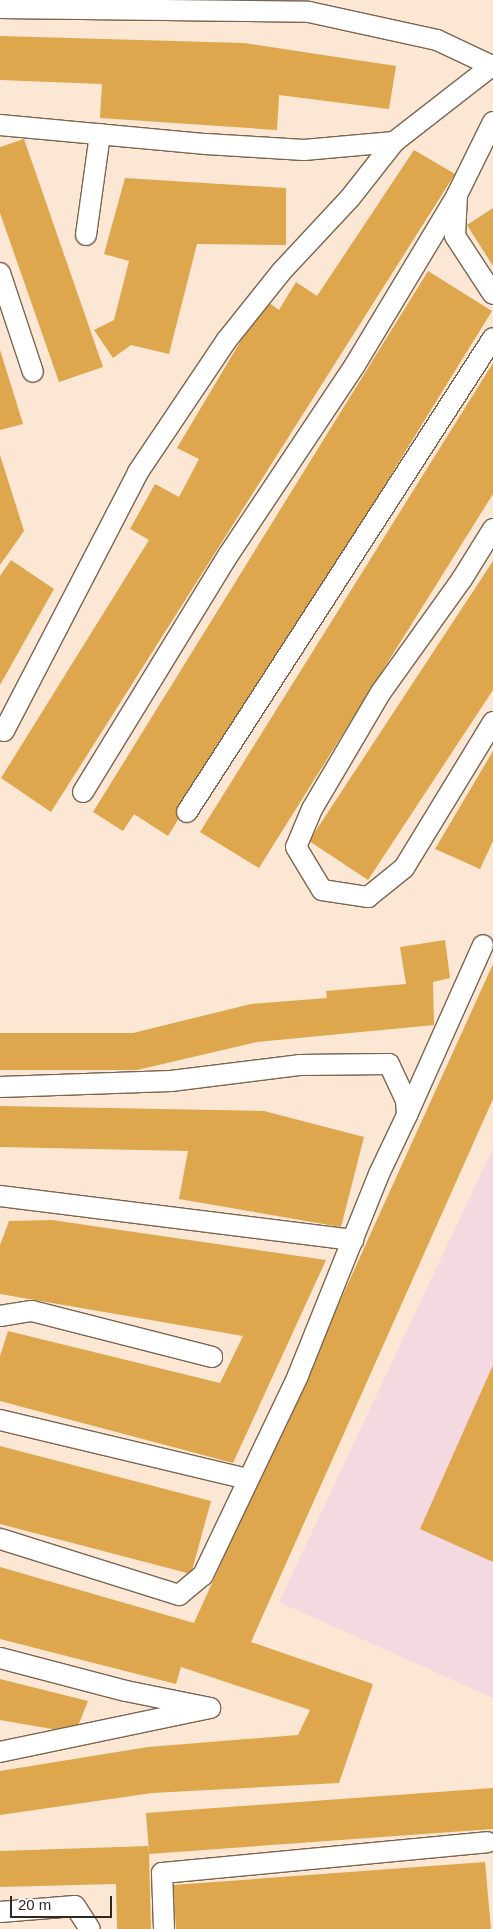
<!DOCTYPE html>
<style>
body{margin:0}
#map{position:relative;width:493px;height:1929px;overflow:hidden;background:#fce7d4;font-family:Helvetica,sans-serif}
div>[style]{position:absolute}
.industrial>*{inset:0;background:#f4d9e0}
.building>*{inset:0;background:#dea74d}
.roads{filter:drop-shadow(1px 0 #7b6550) drop-shadow(-1px 0 #7b6550) drop-shadow(0 1px #7b6550) drop-shadow(0 -1px #7b6550)}
.service>*{height:20px;margin:-10px;padding:0 10px;transform-origin:10px;border-radius:10px;background:#fff}
span{translate:-50% -50%;white-space:nowrap;text-align:center;line-height:1.15;-webkit-text-stroke:4.5px #fff;paint-order:stroke}
.scale{position:absolute;left:10px;top:1896px;width:102px;height:22px;box-sizing:border-box;border:2px solid #31281f;border-top:0;padding-left:6px;font-size:15px;line-height:18px;white-space:nowrap;color:#31281f;-webkit-text-stroke:4px #fff;paint-order:stroke}
</style>
<div id="map">
<div class="industrial">
<i style="clip-path:polygon(493px 1148px,493px 1698px,279px 1602px)"></i>
</div>
<div class="building">
<i style="clip-path:polygon(0 36px,244px 43px,396px 66px,389px 109px,279px 95px,277px 130px,100px 118px,102px 84px,0 80px)"></i>
<i style="clip-path:polygon(24px 139px,103px 367px,59px 382px,0 213px,0 147px)"></i>
<i style="clip-path:polygon(414px 150px,455px 174px,51px 812px,1px 778px,149px 540px,130px 529px,155px 484px,179px 497px,199px 459px,177px 448px,265px 300px,279px 310px,296px 282px,317px 296px)"></i>
<i style="clip-path:polygon(125px 178px,286px 188px,286px 245px,197px 244px,169px 354px,131px 345px,113px 358px,94px 330px,114px 320px,129px 261px,104px 254px)"></i>
<i style="clip-path:polygon(493px 208px,493px 266px,467px 225px)"></i>
<i style="clip-path:polygon(428px 271px,492px 311px,168px 836px,134px 814px,123px 831px,93px 812px)"></i>
<i style="clip-path:polygon(0 350px,23px 424px,0 430px)"></i>
<i style="clip-path:polygon(493px 363px,493px 494px,259px 868px,200px 832px)"></i>
<i style="clip-path:polygon(0 455px,24px 531px,0 565px)"></i>
<i style="clip-path:polygon(11px 560px,54px 589px,0 685px,0 576px)"></i>
<i style="clip-path:polygon(493px 561px,493px 690px,368px 880px,309px 841px)"></i>
<i style="clip-path:polygon(493px 751px,493px 841px,480px 869px,435px 849px)"></i>
<i style="clip-path:polygon(445px 940px,450px 978px,433px 982px,434px 1025px,257px 1042px,137px 1070px,0 1070px,0 1033px,133px 1033px,251px 1004px,327px 998px,326px 991px,406px 984px,400px 947px)"></i>
<i style="clip-path:polygon(493px 964px,493px 1099px,251px 1642px,373px 1684px,339px 1783px,152px 1793px,0 1815px,0 1771px,148px 1747px,298px 1735px,310px 1710px,181px 1667px,176px 1684px,0 1639px,0 1567px,194px 1623px)"></i>
<i style="clip-path:polygon(0 1106px,264px 1111px,364px 1137px,341px 1227px,179px 1199px,188px 1151px,0 1147px)"></i>
<i style="clip-path:polygon(52px 1220px,326px 1260px,233px 1463px,0 1401px,0 1356px,8px 1331px,220px 1383px,243px 1336px,0 1294px,0 1245px,9px 1221px)"></i>
<i style="clip-path:polygon(493px 1365px,493px 1562px,420px 1529px)"></i>
<i style="clip-path:polygon(0 1446px,211px 1501px,191px 1574px,0 1524px)"></i>
<i style="clip-path:polygon(0 1679px,88px 1701px,75px 1733px,0 1720px)"></i>
<i style="clip-path:polygon(493px 1788px,493px 1829px,149px 1854px,151px 1929px,117px 1929px,116px 1884px,0 1887px,0 1851px,148px 1846px,149px 1853px,146px 1813px)"></i>
<i style="clip-path:polygon(485px 1862px,491px 1929px,176px 1929px,173px 1885px)"></i>
</div>
<div class="roads">
<div class="service">
<i style="left:0;top:8px;width:309px;rotate:0.7deg"></i>
<i style="left:309px;top:12px;width:131px;rotate:12.3deg"></i>
<i style="left:437px;top:40px;width:61px;rotate:25.3deg"></i>
<i style="left:493px;top:122px;width:81px;rotate:116.3deg"></i>
<i style="left:457px;top:195px;width:41px;rotate:92.8deg"></i>
<i style="left:455px;top:236px;width:69px;rotate:56.8deg"></i>
<i style="left:0;top:125px;width:207px;rotate:5.3deg"></i>
<i style="left:206px;top:144px;width:98px;rotate:3.5deg"></i>
<i style="left:304px;top:150px;width:90px;rotate:-5.1deg"></i>
<i style="left:394px;top:142px;width:125px;rotate:-37.9deg"></i>
<i style="left:86px;top:235px;width:102px;rotate:-82.1deg"></i>
<i style="left:0;top:273px;width:104px;rotate:71.6deg"></i>
<i style="left:493px;top:529px;width:59px;rotate:121.8deg"></i>
<i style="left:462px;top:579px;width:139px;rotate:125.6deg"></i>
<i style="left:381px;top:692px;width:136px;rotate:120.5deg"></i>
<i style="left:312px;top:809px;width:41px;rotate:112.8deg"></i>
<i style="left:296px;top:847px;width:50px;rotate:58.8deg"></i>
<i style="left:322px;top:890px;width:47px;rotate:8.7deg"></i>
<i style="left:368px;top:897px;width:46px;rotate:-38.9deg"></i>
<i style="left:404px;top:868px;width:171px;rotate:-58.6deg"></i>
<i style="left:4px;top:731px;width:292px;rotate:-62.6deg"></i>
<i style="left:138px;top:472px;width:158px;rotate:-56.1deg"></i>
<i style="left:226px;top:341px;width:88px;rotate:-51.4deg"></i>
<i style="left:281px;top:272px;width:101px;rotate:-47deg"></i>
<i style="left:350px;top:198px;width:71px;rotate:-51.8deg"></i>
<i style="left:83px;top:792px;width:279px;rotate:-58.5deg"></i>
<i style="left:229px;top:554px;width:227px;rotate:-56.3deg"></i>
<i style="left:355px;top:365px;width:198px;rotate:-59deg"></i>
<i style="left:187px;top:812px;width:564px;rotate:-57.15deg"></i>
<i style="left:0;top:1087px;width:171px;rotate:-2deg"></i>
<i style="left:171px;top:1081px;width:129px;rotate:-7.1deg"></i>
<i style="left:299px;top:1065px;width:90px;rotate:-0.6deg"></i>
<i style="left:389px;top:1064px;width:40px;rotate:65deg"></i>
<i style="left:406px;top:1100px;width:15px;rotate:86deg"></i>
<i style="left:407px;top:1115px;width:65px;rotate:115.4deg"></i>
<i style="left:379px;top:1174px;width:218px;rotate:111.9deg"></i>
<i style="left:298px;top:1376px;width:221px;rotate:115.5deg"></i>
<i style="left:203px;top:1575px;width:31px;rotate:140deg"></i>
<i style="left:179px;top:1595px;width:188px;rotate:-162.6deg"></i>
<i style="left:407px;top:1115px;width:186px;rotate:-65.9deg"></i>
<i style="left:0;top:1196px;width:356px;rotate:7.1deg"></i>
<i style="left:0;top:1316px;width:32px;rotate:-9deg"></i>
<i style="left:32px;top:1311px;width:186px;rotate:14.3deg"></i>
<i style="left:0;top:1420px;width:254px;rotate:13.4deg"></i>
<i style="left:0;top:1658px;width:130px;rotate:14.7deg"></i>
<i style="left:126px;top:1691px;width:86px;rotate:11.4deg"></i>
<i style="left:210px;top:1708px;width:215px;rotate:168.2deg"></i>
<i style="left:0;top:1912px;width:75px;rotate:-4.6deg"></i>
<i style="left:75px;top:1906px;width:27px;rotate:57deg"></i>
<i style="left:164px;top:1929px;width:56px;rotate:-92deg"></i>
<i style="left:162px;top:1873px;width:327px;rotate:-5.4deg"></i>
</div>
</div>
<div class="scale">20 m</div>
</div>
